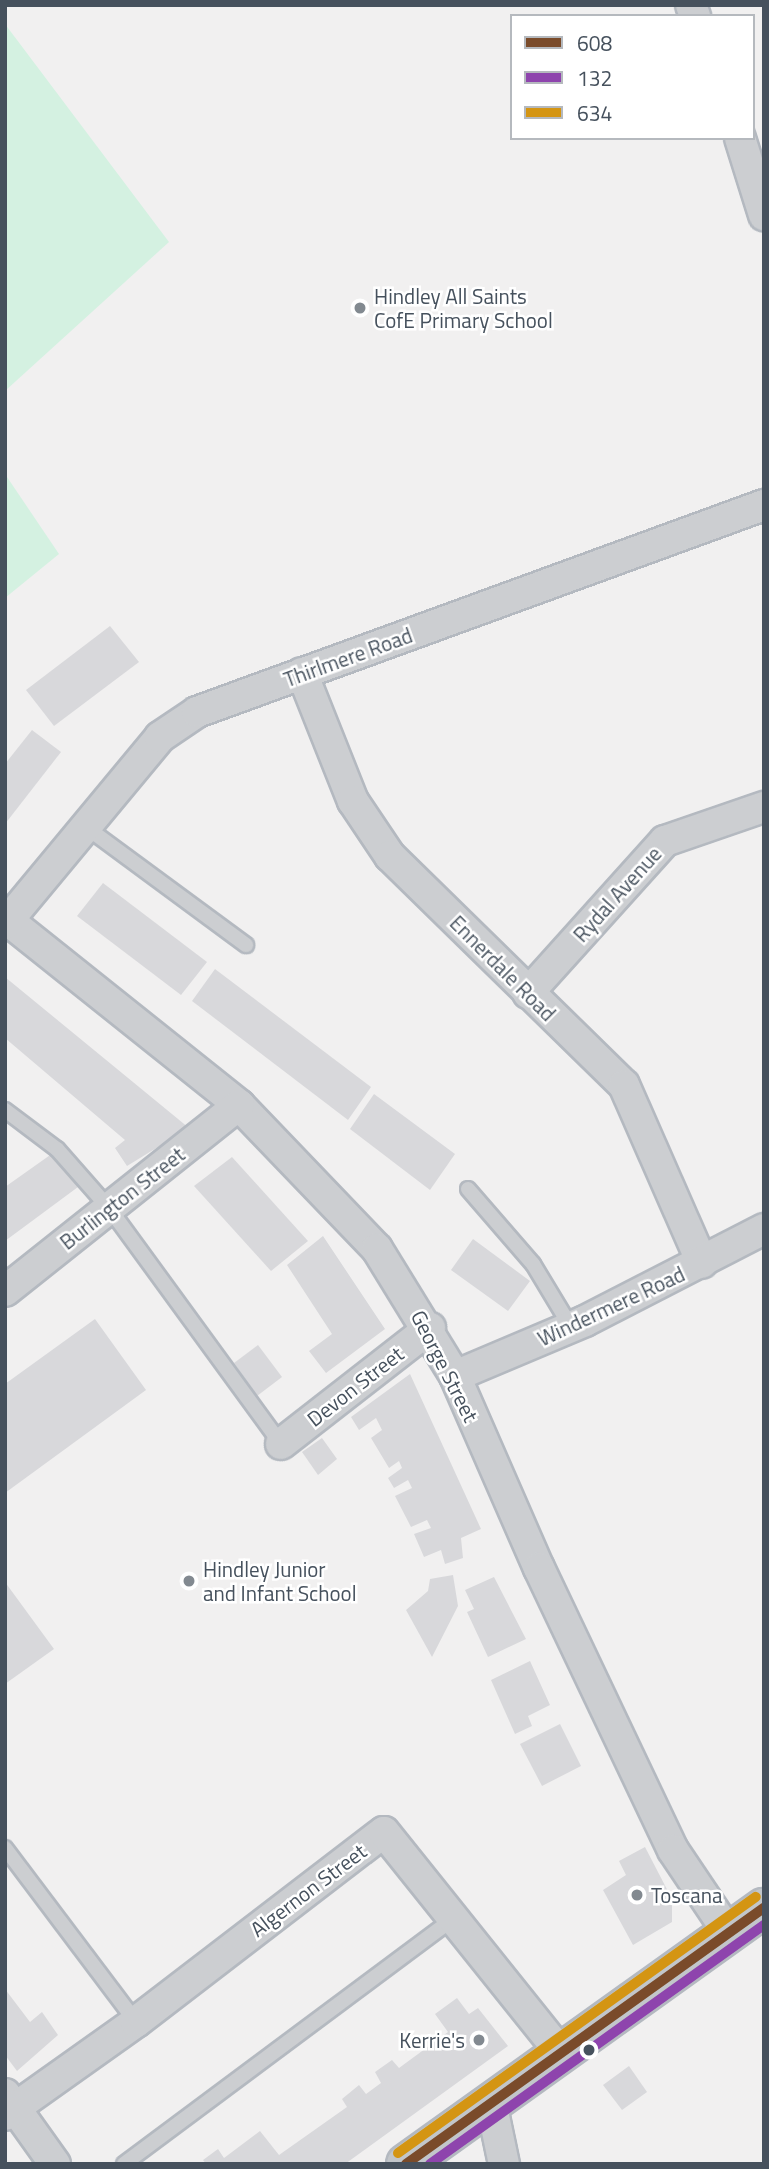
<!DOCTYPE html>
<style>
body{margin:0}
#map{position:relative;width:769px;height:2169px;overflow:hidden;background:#f1f0f0;font-family:"Titillium Web",sans-serif}
div>[style]{position:absolute}
.green>*{inset:0;background:#d4f1e1}
.building>*{inset:0;background:#d8d8db}
.roads{filter:drop-shadow(2px 0 #b4b9c0) drop-shadow(-2px 0 #b4b9c0) drop-shadow(0 2px #b4b9c0) drop-shadow(0 -2px #b4b9c0)}
.service>*{height:14px;margin:-7px;padding:0 7px;transform-origin:7px;border-radius:7px;background:#ccced1}
.minor>*{height:30px;margin:-15px;padding:0 15px;transform-origin:15px;border-radius:15px;background:#ccced1}
.trunk>*{height:38px;margin:-19px;padding:0 19px;transform-origin:19px;border-radius:19px;background:#c2c6ca}
.bus-1>*{height:10px;margin:-5px;padding:0 5px;transform-origin:5px;border-radius:5px;background:#7a4b2a}
.bus-2>*{height:10px;margin:-5px;padding:0 5px;transform-origin:5px;border-radius:5px;background:#8e44ad}
.bus-3>*{height:10px;margin:-5px;padding:0 5px;transform-origin:5px;border-radius:5px;background:#d49513}
.dots>*{width:19px;height:19px;translate:-50% -50%;box-sizing:border-box;border:4px solid #fff;border-radius:50%}
span{translate:-50% -50%;white-space:nowrap;text-align:center;line-height:1.15;-webkit-text-stroke:5px #fff;paint-order:stroke}
.poi-label{font-size:21px;color:#46515d}
.left{translate:0 -50%;text-align:left}
.right{translate:-100% -50%;text-align:right}
.street-label{font-size:21px;color:#46515d}
.frame{position:absolute;inset:0;border:7px solid #46515d;pointer-events:none}
.legend{position:absolute;left:510px;top:14px;width:245px;height:126px;box-sizing:border-box;background:#fff;border:2px solid #b5b9be;margin:0;padding:9px 12px;list-style:none;font-size:21px;color:#46515d}
.legend li{display:flex;align-items:center;gap:14px;height:35px}
.legend b{width:35px;border:2px solid #b5b9be}
</style>
<div id="map">
<div class="green">
<i style="clip-path:polygon(5px 24px,169px 242px,5px 391px)"></i>
<i style="clip-path:polygon(5px 474px,59px 554px,5px 598px)"></i>
</div>
<div class="building">
<i style="clip-path:polygon(110px 626px,139px 662px,54px 726px,26px 690px)"></i>
<i style="clip-path:polygon(32px 730px,61px 752px,5px 824px,5px 764px)"></i>
<i style="clip-path:polygon(103px 883px,207px 962px,181px 995px,77px 916px)"></i>
<i style="clip-path:polygon(215px 969px,371px 1087px,348px 1120px,192px 1001px)"></i>
<i style="clip-path:polygon(5px 977px,189px 1128px,127px 1166px,115px 1148px,125px 1140px,5px 1038px)"></i>
<i style="clip-path:polygon(374px 1094px,455px 1154px,430px 1190px,350px 1129px)"></i>
<i style="clip-path:polygon(53px 1153px,78px 1187px,5px 1241px,5px 1187px)"></i>
<i style="clip-path:polygon(232px 1157px,308px 1241px,271px 1271px,194px 1186px)"></i>
<i style="clip-path:polygon(323px 1236px,385px 1329px,326px 1373px,309px 1351px,332px 1334px,287px 1265px)"></i>
<i style="clip-path:polygon(473px 1239px,530px 1281px,508px 1311px,451px 1270px)"></i>
<i style="clip-path:polygon(95px 1319px,146px 1390px,5px 1493px,5px 1384px)"></i>
<i style="clip-path:polygon(258px 1345px,282px 1377px,257px 1396px,234px 1363px)"></i>
<i style="clip-path:polygon(410px 1374px,481px 1529px,461px 1538px,463px 1558px,445px 1564px,441px 1550px,424px 1557px,414px 1534px,431px 1528px,427px 1520px,411px 1527px,395px 1496px,412px 1488px,408px 1480px,394px 1488px,388px 1478px,402px 1468px,399px 1461px,389px 1468px,371px 1438px,382px 1430px,376px 1418px,359px 1430px,351px 1417px)"></i>
<i style="clip-path:polygon(322px 1438px,337px 1459px,318px 1475px,302px 1452px)"></i>
<i style="clip-path:polygon(453px 1575px,458px 1606px,432px 1657px,406px 1610px,428px 1591px,430px 1579px)"></i>
<i style="clip-path:polygon(494px 1577px,526px 1639px,488px 1657px,467px 1612px,474px 1609px,465px 1590px)"></i>
<i style="clip-path:polygon(5px 1582px,54px 1649px,5px 1684px)"></i>
<i style="clip-path:polygon(530px 1661px,550px 1705px,528px 1716px,532px 1726px,515px 1734px,491px 1680px)"></i>
<i style="clip-path:polygon(560px 1724px,581px 1766px,542px 1786px,520px 1744px)"></i>
<i style="clip-path:polygon(645px 1847px,672px 1899px,672px 1922px,633px 1945px,603px 1890px,626px 1875px,619px 1861px)"></i>
<i style="clip-path:polygon(5px 1989px,30px 2022px,42px 2012px,58px 2035px,17px 2071px,5px 2055px)"></i>
<i style="clip-path:polygon(457px 1998px,469px 2014px,478px 2008px,508px 2046px,345px 2164px,206px 2164px,203px 2160px,218px 2149px,224px 2158px,260px 2131px,279px 2155px,347px 2107px,342px 2099px,359px 2085px,366px 2094px,381px 2083px,375px 2072px,392px 2060px,399px 2068px,448px 2032px,435px 2014px)"></i>
<i style="clip-path:polygon(629px 2066px,647px 2092px,622px 2110px,603px 2085px)"></i>
</div>
<div class="roads">
<div class="service">
<i style="left:86px;top:827px;width:199px;rotate:36.4deg"></i>
<i style="left:5px;top:1110px;width:65px;rotate:36.9deg"></i>
<i style="left:57px;top:1149px;width:79px;rotate:48.6deg"></i>
<i style="left:109px;top:1208px;width:292px;rotate:53.9deg"></i>
<i style="left:468px;top:1189px;width:99px;rotate:49.1deg"></i>
<i style="left:533px;top:1264px;width:74px;rotate:58.9deg"></i>
<i style="left:5px;top:1848px;width:218px;rotate:53deg"></i>
<i style="left:124px;top:2164px;width:410px;rotate:-36.7deg"></i>
</div>
<div class="minor">
<i style="left:691px;top:5px;width:12px;rotate:70deg"></i>
<i style="left:740px;top:138px;width:81px;rotate:72.7deg"></i>
<i style="left:302px;top:673px;width:138px;rotate:68.3deg"></i>
<i style="left:353px;top:801px;width:66px;rotate:56.1deg"></i>
<i style="left:390px;top:856px;width:327px;rotate:44.4deg"></i>
<i style="left:624px;top:1085px;width:194px;rotate:66.3deg"></i>
<i style="left:5px;top:918px;width:300px;rotate:38.6deg"></i>
<i style="left:239px;top:1105px;width:199px;rotate:46.2deg"></i>
<i style="left:377px;top:1249px;width:149px;rotate:58.4deg"></i>
<i style="left:455px;top:1376px;width:210px;rotate:66.4deg"></i>
<i style="left:539px;top:1568px;width:312px;rotate:64.6deg"></i>
<i style="left:673px;top:1850px;width:99px;rotate:56.1deg"></i>
<i style="left:5px;top:924px;width:243px;rotate:-50.3deg"></i>
<i style="left:160px;top:737px;width:45px;rotate:-34deg"></i>
<i style="left:197px;top:712px;width:604px;rotate:-20.06deg"></i>
<i style="left:528px;top:993px;width:205px;rotate:-48deg"></i>
<i style="left:665px;top:841px;width:105px;rotate:-19deg"></i>
<i style="left:5px;top:1291px;width:299px;rotate:-38.5deg"></i>
<i style="left:455px;top:1376px;width:141px;rotate:-22.9deg"></i>
<i style="left:585px;top:1321px;width:201px;rotate:-27.2deg"></i>
<i style="left:281px;top:1444px;width:189px;rotate:-37.9deg"></i>
<i style="left:5px;top:2094px;width:86px;rotate:54.5deg"></i>
<i style="left:491px;top:2102px;width:63px;rotate:78.2deg"></i>
<i style="left:5px;top:2115px;width:161px;rotate:-35.4deg"></i>
<i style="left:136px;top:2022px;width:312px;rotate:-37.5deg"></i>
<i style="left:384px;top:1832px;width:282px;rotate:51.3deg"></i>
</div>
<div class="trunk">
<i style="left:406px;top:2164px;width:440px;rotate:-35.6deg"></i>
</div>
</div>
<div class="bus-1">
<i style="left:406px;top:2164px;width:440px;rotate:-35.6deg"></i>
</div>
<div class="bus-2">
<i style="left:430px;top:2164px;width:411px;rotate:-35.6deg"></i>
</div>
<div class="bus-3">
<i style="left:398px;top:2153px;width:440px;rotate:-35.6deg"></i>
</div>
<div class="dots">
<i style="left:360px;top:308px;background:#828990"></i>
<i style="left:189px;top:1581px;background:#828990"></i>
<i style="left:637px;top:1895px;background:#828990"></i>
<i style="left:479px;top:2040px;background:#828990"></i>
<i style="left:589px;top:2050px;background:#46515d"></i>
</div>
<div class="poi-label">
<span class="left" style="left:374px;top:308px">Hindley All Saints<br>CofE Primary School</span>
<span class="left" style="left:203px;top:1581px">Hindley Junior<br>and Infant School</span>
<span class="left" style="left:651px;top:1895px">Toscana</span>
<span class="right" style="left:465px;top:2040px">Kerrie's</span>
</div>
<div class="street-label">
<span style="left:348px;top:657px;rotate:-20deg">Thirlmere Road</span>
<span style="left:617px;top:894px;rotate:-48deg">Rydal Avenue</span>
<span style="left:503px;top:968px;rotate:45deg">Ennerdale Road</span>
<span style="left:122px;top:1198px;rotate:-38deg">Burlington Street</span>
<span style="left:611px;top:1306px;rotate:-25deg">Windermere Road</span>
<span style="left:445px;top:1366px;rotate:63deg">George Street</span>
<span style="left:355px;top:1386px;rotate:-38deg">Devon Street</span>
<span style="left:308px;top:1890px;rotate:-37deg">Algernon Street</span>
</div>
<div class="frame"></div>
<ul class="legend">
<li><b style="height:9px;background:#7a4b2a"></b>608</li>
<li><b style="height:9px;background:#8e44ad"></b>132</li>
<li><b style="height:9px;background:#d49513"></b>634</li>
</ul>
</div>
